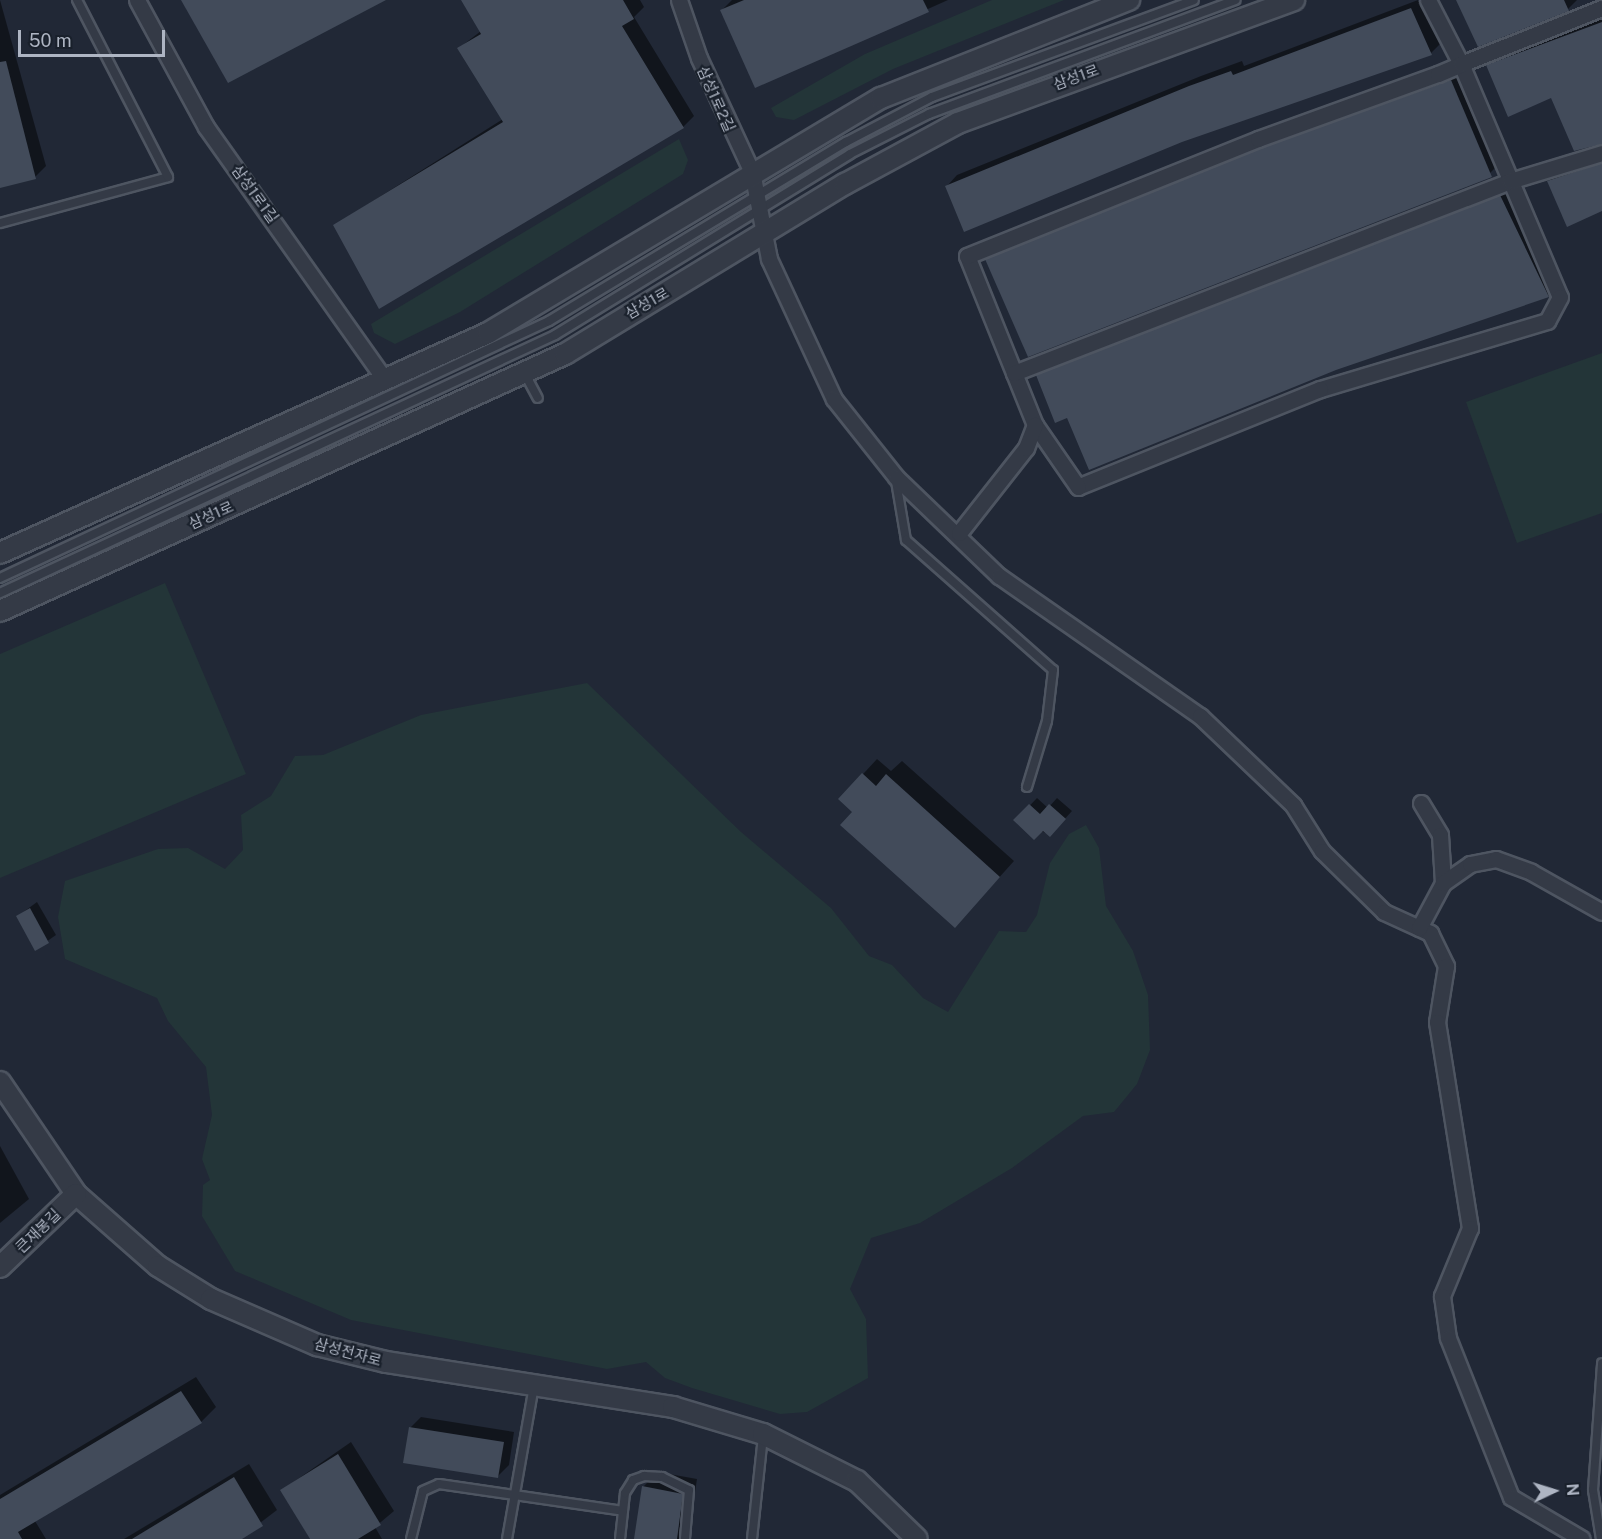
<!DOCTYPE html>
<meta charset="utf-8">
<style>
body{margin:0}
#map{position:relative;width:1602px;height:1539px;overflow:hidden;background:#212836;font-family:"Public Sans","Noto Sans KR",sans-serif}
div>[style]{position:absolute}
.green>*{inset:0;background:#233538}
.shadow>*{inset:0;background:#0007}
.building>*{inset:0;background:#424b5a}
.roads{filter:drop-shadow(2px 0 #4e5561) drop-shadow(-2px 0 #4e5561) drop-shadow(0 2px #4e5561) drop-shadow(0 -2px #4e5561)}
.service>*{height:8px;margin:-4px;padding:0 4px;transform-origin:4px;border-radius:4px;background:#343a46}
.minor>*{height:15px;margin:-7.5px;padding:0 7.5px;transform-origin:7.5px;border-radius:7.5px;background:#343a46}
.tertiary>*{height:20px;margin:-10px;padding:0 10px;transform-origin:10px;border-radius:10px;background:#343a46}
span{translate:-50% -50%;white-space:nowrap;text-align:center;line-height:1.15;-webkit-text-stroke:4.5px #19202b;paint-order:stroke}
.street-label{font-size:15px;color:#aeb5c3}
.north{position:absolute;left:1524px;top:1461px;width:60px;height:60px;-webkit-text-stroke:4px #19202b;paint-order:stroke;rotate:86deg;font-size:16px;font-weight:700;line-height:24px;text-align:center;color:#aeb5c3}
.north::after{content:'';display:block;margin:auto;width:21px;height:27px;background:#aeb5c3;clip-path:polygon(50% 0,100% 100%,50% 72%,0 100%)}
.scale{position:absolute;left:18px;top:30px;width:147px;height:27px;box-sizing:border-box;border:3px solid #aeb5c3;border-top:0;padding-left:8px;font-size:18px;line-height:21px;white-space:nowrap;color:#aeb5c3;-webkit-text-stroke:4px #19202b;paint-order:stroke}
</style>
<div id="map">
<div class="green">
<i style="clip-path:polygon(992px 0,1064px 0,893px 69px,794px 120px,776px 117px,771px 108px,865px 54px)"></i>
<i style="clip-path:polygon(679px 139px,688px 160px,683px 174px,460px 312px,395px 344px,374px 333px,371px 324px)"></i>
<i style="clip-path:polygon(1602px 353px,1602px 513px,1517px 543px,1466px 402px)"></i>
<i style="clip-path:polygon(165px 583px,246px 774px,0 878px,0 654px)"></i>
<i style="clip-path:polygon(587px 683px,741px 832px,831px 908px,869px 956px,892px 965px,923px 998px,948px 1012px,999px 931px,1026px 932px,1037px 915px,1050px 863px,1069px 834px,1086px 825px,1099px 848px,1106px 906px,1133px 951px,1148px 995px,1150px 1050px,1137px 1084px,1114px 1112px,1083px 1116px,1012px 1168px,920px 1223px,871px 1238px,850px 1289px,866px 1319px,868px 1378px,807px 1412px,780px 1414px,692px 1388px,665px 1378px,646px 1362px,607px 1369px,351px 1320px,235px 1271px,202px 1216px,203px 1185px,210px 1180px,202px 1159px,212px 1115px,206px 1067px,168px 1021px,157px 998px,65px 959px,58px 917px,65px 881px,158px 849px,188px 848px,225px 869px,243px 850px,241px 815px,271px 796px,295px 756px,323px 755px,421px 715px)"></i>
</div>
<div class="shadow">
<i style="clip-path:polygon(0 0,46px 166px,35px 177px,0 186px)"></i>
<i style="clip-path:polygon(463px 0,640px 0,644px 7px,634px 17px,694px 116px,683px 127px,335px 225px,503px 119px,459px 48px,481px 31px)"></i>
<i style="clip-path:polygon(732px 0,948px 0,756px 86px,722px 10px)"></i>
<i style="clip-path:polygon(1418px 0,1442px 42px,1431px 53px,947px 186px,957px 175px,1201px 76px,1242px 61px,1244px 66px)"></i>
<i style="clip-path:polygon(1458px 0,1577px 0,1568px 9px)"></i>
<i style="clip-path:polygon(1602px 15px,1602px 143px,1552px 96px,1487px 65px,1498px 54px)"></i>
<i style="clip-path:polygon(1462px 70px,1501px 162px,1490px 173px,987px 259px,998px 249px,1274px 138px)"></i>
<i style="clip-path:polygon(1602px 157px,1602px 210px,1549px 181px,1559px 170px)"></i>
<i style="clip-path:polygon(1511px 185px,1559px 284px,1548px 295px,1336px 369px,1068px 416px,1038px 375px,1049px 364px)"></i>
<i style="clip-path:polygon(877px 759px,891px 771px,902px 761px,1014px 861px,969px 911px,840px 799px)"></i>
<i style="clip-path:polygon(1037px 798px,1048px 808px,1057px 798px,1072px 811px,1050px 835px,1016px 820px)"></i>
<i style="clip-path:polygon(37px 902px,56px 935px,36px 949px,18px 916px)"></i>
<i style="clip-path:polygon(0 1146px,29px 1199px,0 1223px)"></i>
<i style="clip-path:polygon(196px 1377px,216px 1407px,201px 1422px,35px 1521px,46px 1539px,0 1539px,0 1495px)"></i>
<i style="clip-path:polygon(421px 1417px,514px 1432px,509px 1465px,498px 1476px,410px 1428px)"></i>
<i style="clip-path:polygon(351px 1442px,394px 1511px,375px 1527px,382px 1539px,310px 1539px,282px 1490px)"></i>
<i style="clip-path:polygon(249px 1464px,277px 1510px,239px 1539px,124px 1539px)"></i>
<i style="clip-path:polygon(658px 1472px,697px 1479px,688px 1539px,636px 1539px,643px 1487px)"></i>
</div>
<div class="building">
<i style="clip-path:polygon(181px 0,386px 0,228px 83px)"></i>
<i style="clip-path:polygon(461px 0,623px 0,634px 19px,622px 26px,684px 128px,379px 309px,333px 225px,503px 122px,457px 48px,481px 34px)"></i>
<i style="clip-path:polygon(744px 0,923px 0,929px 12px,755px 88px,720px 10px)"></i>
<i style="clip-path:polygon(1456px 0,1564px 0,1569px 11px,1478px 47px)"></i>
<i style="clip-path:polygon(1411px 8px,1432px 55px,1182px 142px,964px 232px,945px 186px,1189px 86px,1231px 71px,1233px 75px)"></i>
<i style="clip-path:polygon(1602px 22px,1602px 144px,1574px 151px,1551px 98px,1508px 117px,1486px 65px)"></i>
<i style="clip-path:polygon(6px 61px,36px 179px,0 188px,0 62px)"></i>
<i style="clip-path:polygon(1451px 80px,1492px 177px,1028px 357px,985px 259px,1261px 148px)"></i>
<i style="clip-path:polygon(1602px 163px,1602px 211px,1567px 227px,1547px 181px)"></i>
<i style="clip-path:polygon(1500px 195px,1549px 297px,1336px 370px,1089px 470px,1067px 418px,1055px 423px,1036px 375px)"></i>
<i style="clip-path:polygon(862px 773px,876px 786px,886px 774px,1000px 877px,955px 928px,840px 825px,852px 812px,838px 799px)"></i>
<i style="clip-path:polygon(1029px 804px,1040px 814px,1049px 804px,1066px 819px,1050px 837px,1043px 831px,1034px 840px,1013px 820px)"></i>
<i style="clip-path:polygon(30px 908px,49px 943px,35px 951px,16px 916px)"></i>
<i style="clip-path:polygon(181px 1391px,202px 1423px,18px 1532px,22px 1539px,0 1539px,0 1499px)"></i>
<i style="clip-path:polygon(409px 1427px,504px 1442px,498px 1478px,403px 1463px)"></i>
<i style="clip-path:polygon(338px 1454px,381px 1525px,358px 1539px,310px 1539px,280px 1490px)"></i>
<i style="clip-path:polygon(234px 1477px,263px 1526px,242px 1539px,132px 1539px)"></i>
<i style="clip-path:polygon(642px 1486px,683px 1494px,677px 1539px,634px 1539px)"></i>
</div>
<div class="roads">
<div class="service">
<i style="left:0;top:223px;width:174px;rotate:-15.3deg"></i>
<i style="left:168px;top:177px;width:199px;rotate:-117.2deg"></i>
<i style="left:525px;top:374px;width:27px;rotate:62deg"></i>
<i style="left:896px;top:481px;width:60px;rotate:80.4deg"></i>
<i style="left:906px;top:540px;width:196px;rotate:41.5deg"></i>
<i style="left:1053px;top:670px;width:51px;rotate:96.7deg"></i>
<i style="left:1047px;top:721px;width:69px;rotate:106.9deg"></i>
<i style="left:0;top:578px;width:606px;rotate:-25.09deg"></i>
<i style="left:549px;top:321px;width:347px;rotate:-31.1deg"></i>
<i style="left:846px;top:142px;width:97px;rotate:-27.6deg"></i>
<i style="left:932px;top:97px;width:279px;rotate:-20.3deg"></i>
<i style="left:0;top:593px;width:612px;rotate:-24.93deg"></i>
<i style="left:555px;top:335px;width:346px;rotate:-31.5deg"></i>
<i style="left:850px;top:154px;width:89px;rotate:-26.9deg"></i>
<i style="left:929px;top:114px;width:327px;rotate:-20.4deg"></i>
<i style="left:411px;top:1539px;width:49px;rotate:-76deg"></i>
<i style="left:423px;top:1491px;width:17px;rotate:-24deg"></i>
<i style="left:439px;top:1484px;width:186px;rotate:8.3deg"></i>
<i style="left:507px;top:1539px;width:155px;rotate:-80deg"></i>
<i style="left:620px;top:1539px;width:46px;rotate:-83.8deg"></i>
<i style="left:625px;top:1493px;width:15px;rotate:-58deg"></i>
<i style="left:633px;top:1480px;width:12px;rotate:-20deg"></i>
<i style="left:644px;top:1476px;width:18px;rotate:3deg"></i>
<i style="left:662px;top:1477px;width:30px;rotate:26deg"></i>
<i style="left:689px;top:1490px;width:49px;rotate:94.7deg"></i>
<i style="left:752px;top:1539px;width:104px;rotate:-83.9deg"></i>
<i style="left:1601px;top:1539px;width:50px;rotate:-99.3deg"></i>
<i style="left:1593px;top:1490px;width:127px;rotate:-85.9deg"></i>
</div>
<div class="minor">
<i style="left:137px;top:0;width:145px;rotate:61.5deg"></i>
<i style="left:206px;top:127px;width:310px;rotate:54.7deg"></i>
<i style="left:679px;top:0;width:61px;rotate:71deg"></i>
<i style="left:699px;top:58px;width:126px;rotate:65.1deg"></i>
<i style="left:752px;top:172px;width:89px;rotate:78.9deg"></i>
<i style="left:769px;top:259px;width:154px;rotate:65.1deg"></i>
<i style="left:834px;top:399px;width:100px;rotate:51.5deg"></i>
<i style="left:896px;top:477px;width:143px;rotate:43.9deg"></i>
<i style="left:999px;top:576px;width:245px;rotate:34.9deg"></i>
<i style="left:1200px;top:716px;width:129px;rotate:43.7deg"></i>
<i style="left:1293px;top:805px;width:54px;rotate:57.8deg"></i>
<i style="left:1322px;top:851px;width:87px;rotate:44.5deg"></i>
<i style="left:1384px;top:912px;width:51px;rotate:24.5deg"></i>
<i style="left:1430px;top:933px;width:37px;rotate:64deg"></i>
<i style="left:1446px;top:966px;width:57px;rotate:99.1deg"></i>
<i style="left:1437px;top:1022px;width:209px;rotate:80.9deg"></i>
<i style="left:1470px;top:1228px;width:74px;rotate:112.4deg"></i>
<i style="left:1442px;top:1296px;width:42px;rotate:81.9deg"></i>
<i style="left:1448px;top:1338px;width:171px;rotate:68.4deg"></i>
<i style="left:1511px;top:1497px;width:82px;rotate:30.6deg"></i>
<i style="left:1428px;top:0;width:72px;rotate:62.7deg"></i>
<i style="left:1461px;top:64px;width:253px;rotate:67deg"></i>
<i style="left:1560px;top:297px;width:27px;rotate:118deg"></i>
<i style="left:1547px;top:321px;width:237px;rotate:163.3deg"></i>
<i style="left:1320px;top:389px;width:261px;rotate:158deg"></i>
<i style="left:1078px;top:487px;width:75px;rotate:-124.7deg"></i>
<i style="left:1035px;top:425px;width:182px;rotate:-111.9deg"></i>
<i style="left:967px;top:256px;width:314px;rotate:-21.9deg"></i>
<i style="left:1258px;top:139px;width:191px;rotate:-19.9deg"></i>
<i style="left:1438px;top:74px;width:25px;rotate:-23deg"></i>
<i style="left:1461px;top:64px;width:152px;rotate:-21.7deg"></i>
<i style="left:1014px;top:373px;width:532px;rotate:-21.16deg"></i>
<i style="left:1510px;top:181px;width:96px;rotate:-16.9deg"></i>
<i style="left:959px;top:533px;width:108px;rotate:-51.8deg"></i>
<i style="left:1026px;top:448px;width:25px;rotate:-69deg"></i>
<i style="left:1421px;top:803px;width:37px;rotate:59deg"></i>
<i style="left:1440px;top:835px;width:48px;rotate:86.4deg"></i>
<i style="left:1419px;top:928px;width:51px;rotate:-61.9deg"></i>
<i style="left:1443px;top:883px;width:33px;rotate:-35deg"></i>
<i style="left:1470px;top:864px;width:26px;rotate:-11deg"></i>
<i style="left:1496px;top:859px;width:37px;rotate:20deg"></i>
<i style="left:1531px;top:872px;width:81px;rotate:29.4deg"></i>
</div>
<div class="tertiary">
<i style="left:0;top:553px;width:535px;rotate:-24.27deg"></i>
<i style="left:488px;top:333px;width:458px;rotate:-30.9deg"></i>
<i style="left:881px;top:98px;width:267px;rotate:-21.6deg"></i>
<i style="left:0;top:611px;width:621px;rotate:-24.46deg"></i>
<i style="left:565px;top:354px;width:328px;rotate:-31.3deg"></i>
<i style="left:845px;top:184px;width:128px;rotate:-28.4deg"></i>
<i style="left:958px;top:123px;width:358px;rotate:-20.1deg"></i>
<i style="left:0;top:1082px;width:135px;rotate:55.8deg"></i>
<i style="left:76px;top:1194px;width:109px;rotate:41.3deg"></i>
<i style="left:158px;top:1266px;width:62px;rotate:31.9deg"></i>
<i style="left:211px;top:1299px;width:116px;rotate:23.5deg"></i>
<i style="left:317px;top:1345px;width:71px;rotate:13.8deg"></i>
<i style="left:386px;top:1362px;width:291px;rotate:8.9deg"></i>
<i style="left:673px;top:1407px;width:94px;rotate:16.7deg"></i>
<i style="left:763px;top:1434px;width:105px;rotate:26.6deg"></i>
<i style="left:857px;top:1481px;width:83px;rotate:44deg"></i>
<i style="left:0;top:1267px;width:105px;rotate:-43.8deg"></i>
</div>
</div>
<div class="street-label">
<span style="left:1076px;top:77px;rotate:-20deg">삼성1로</span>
<span style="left:716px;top:99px;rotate:66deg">삼성1로2길</span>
<span style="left:255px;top:194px;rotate:54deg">삼성1로1길</span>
<span style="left:647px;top:303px;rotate:-30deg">삼성1로</span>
<span style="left:211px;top:515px;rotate:-24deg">삼성1로</span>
<span style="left:38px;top:1231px;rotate:-44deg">큰재봉길</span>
<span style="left:348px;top:1352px;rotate:15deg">삼성전자로</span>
</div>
<div class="north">N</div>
<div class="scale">50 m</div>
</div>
